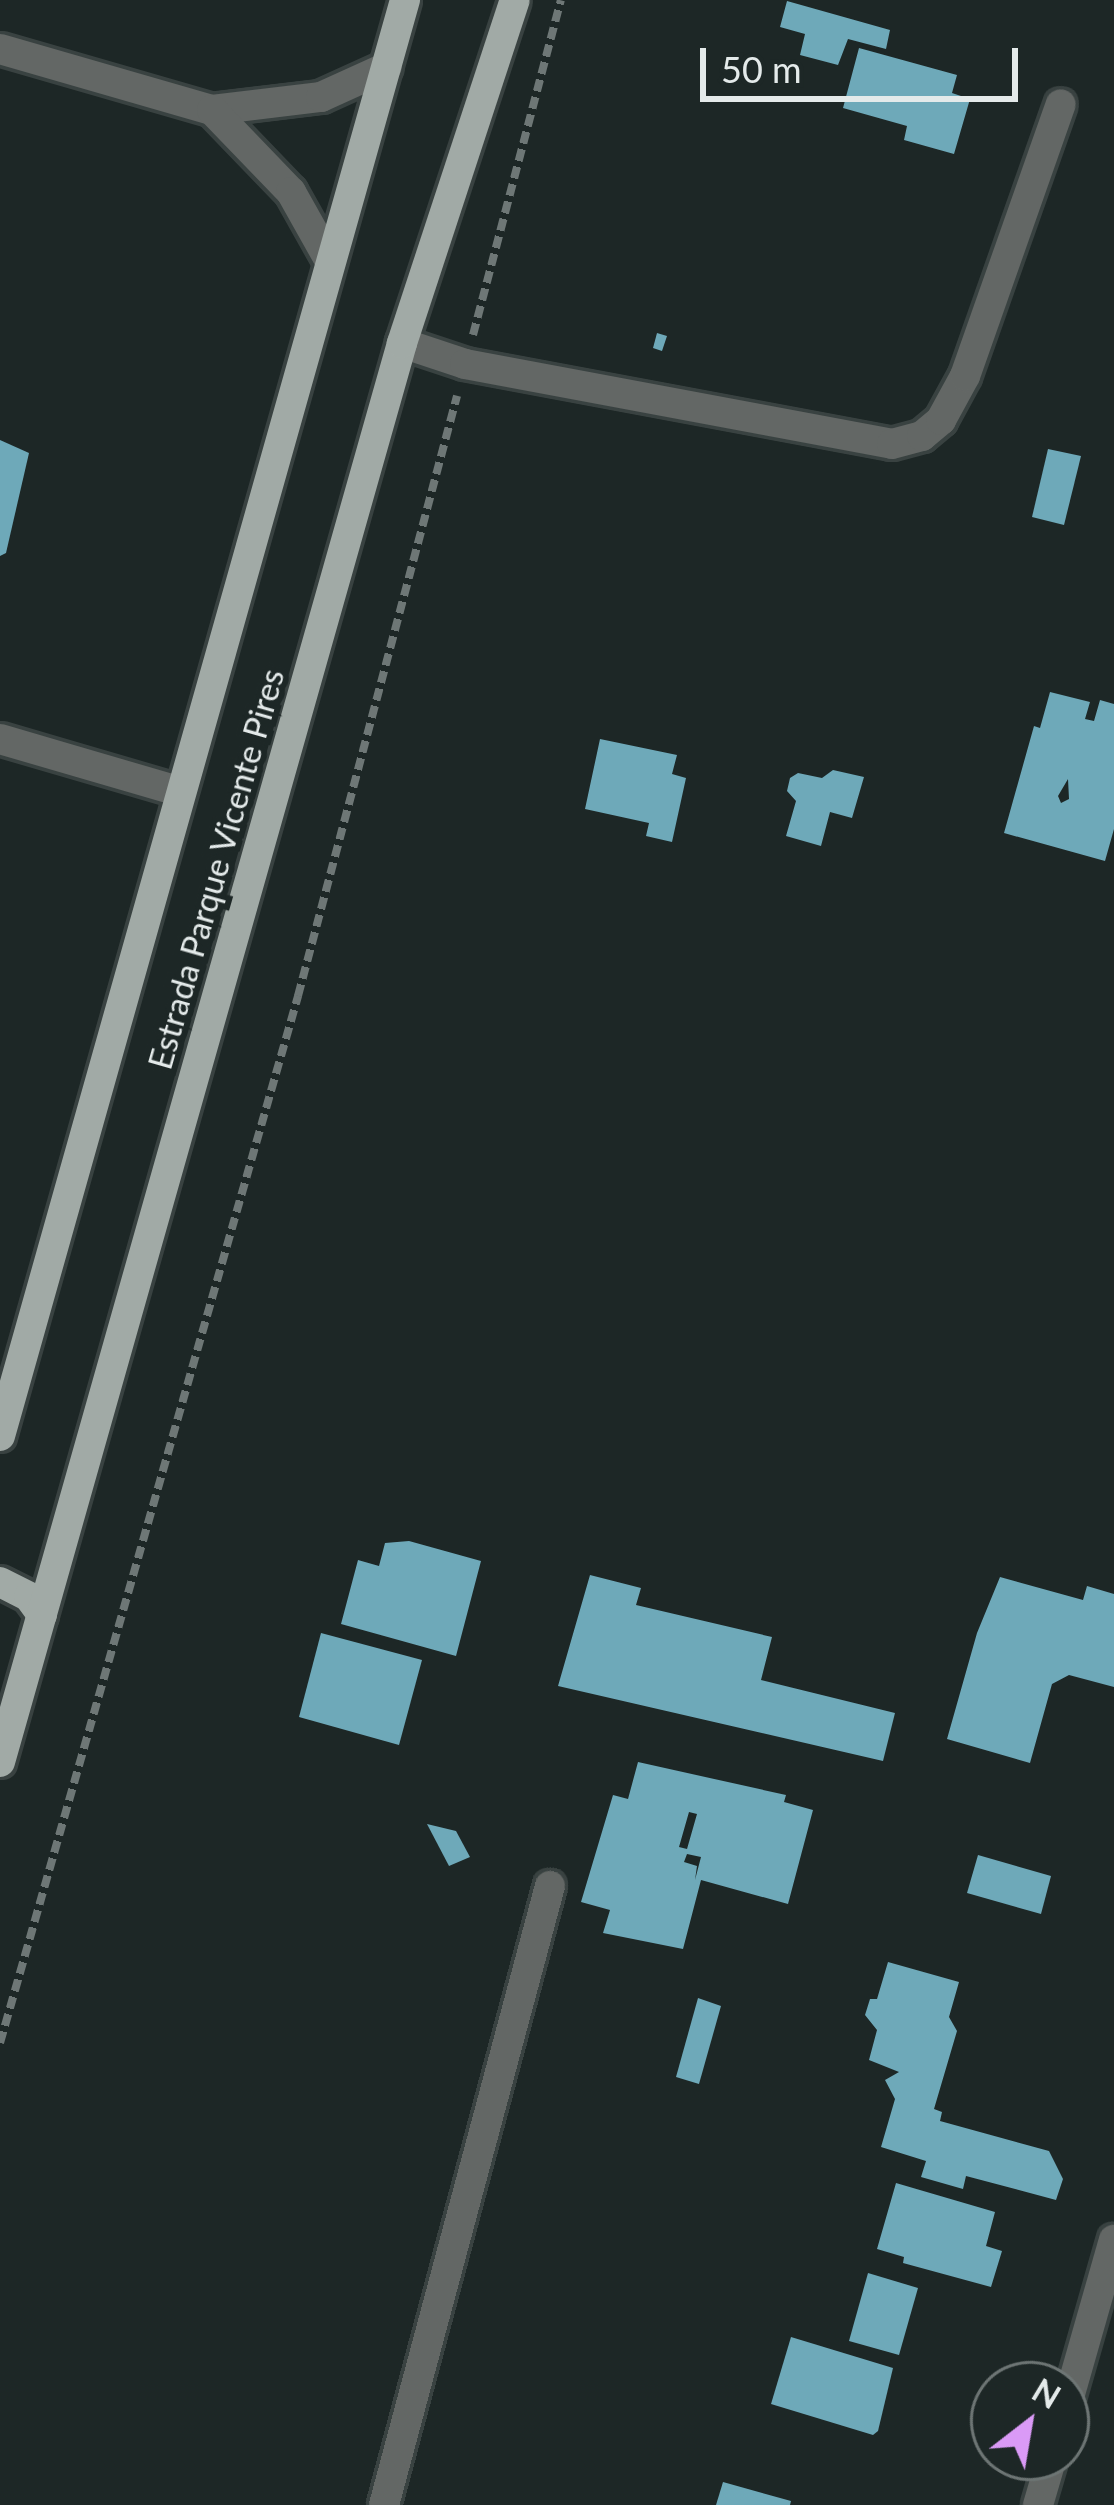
<!DOCTYPE html>
<style>
body{margin:0}
#map{position:relative;width:1114px;height:2505px;overflow:hidden;background:#1d2726;font-family:Lato,sans-serif}
div>[style]{position:absolute}
.building>*{inset:0;background:#6ea9b9}
.path>*{height:8px;margin-top:-4px;transform-origin:0;background:repeating-linear-gradient(90deg,#6e7776 0 12px,transparent 0 18px)}
.roads{filter:drop-shadow(3px 0 #394241) drop-shadow(-3px 0 #394241) drop-shadow(0 3px #394241) drop-shadow(0 -3px #394241)}
.minor>*{height:30px;margin:-15px;padding:0 15px;transform-origin:15px;border-radius:15px;background:#636765}
.major>*{height:30px;margin:-15px;padding:0 15px;transform-origin:15px;border-radius:15px;background:#a1aaa6}
span{translate:-50% -50%;white-space:nowrap;text-align:center;line-height:1.15;-webkit-text-stroke:12px #1d2726;paint-order:stroke}
.street-label{font-size:33px;color:#e4eaea}
.north{position:absolute;left:970px;top:2361px;width:120px;height:120px;box-sizing:border-box;background:#1d2726;border:3px solid #6d7574;border-radius:50%;rotate:31deg;font-size:33px;font-weight:700;line-height:48px;text-align:center;color:#e4eaea}
.north::after{content:'';display:block;margin:auto;width:42px;height:54px;background:#da9af6;clip-path:polygon(50% 0,100% 100%,50% 72%,0 100%)}
.scale{position:absolute;left:700px;top:48px;width:318px;height:54px;box-sizing:border-box;border:6px solid #e4eaea;border-top:0;padding-left:15px;font-size:36px;line-height:42px;white-space:nowrap;color:#e4eaea;-webkit-text-stroke:9px #1d2726;paint-order:stroke}
</style>
<div id="map">
<div class="building">
<i style="clip-path:polygon(787px 1px,890px 30px,886px 49px,848px 39px,838px 65px,800px 55px,805px 34px,780px 27px)"></i>
<i style="clip-path:polygon(859px 48px,957px 75px,952px 93px,970px 99px,954px 154px,904px 140px,907px 126px,843px 108px)"></i>
<i style="clip-path:polygon(657px 333px,667px 336px,662px 351px,653px 348px)"></i>
<i style="clip-path:polygon(0 440px,29px 453px,6px 553px,0 556px)"></i>
<i style="clip-path:polygon(1048px 449px,1081px 456px,1064px 525px,1032px 517px)"></i>
<i style="clip-path:polygon(evenodd,1050px 692px,1090px 702px,1085px 719px,1094px 721px,1100px 700px,1114px 704px,1114px 829px,1105px 861px,1004px 833px,1034px 726px,1040px 728px,1050px 692px,1068px 779px,1069px 799px,1061px 803px,1058px 796px,1068px 779px)"></i>
<i style="clip-path:polygon(600px 739px,677px 755px,672px 774px,686px 778px,672px 842px,646px 836px,649px 823px,585px 809px)"></i>
<i style="clip-path:polygon(833px 770px,864px 777px,852px 818px,830px 812px,821px 846px,786px 836px,796px 801px,787px 791px,790px 778px,798px 773px,822px 778px)"></i>
<i style="clip-path:polygon(409px 1541px,481px 1561px,456px 1656px,341px 1624px,358px 1560px,379px 1566px,385px 1543px)"></i>
<i style="clip-path:polygon(590px 1575px,641px 1588px,636px 1605px,772px 1637px,761px 1680px,895px 1713px,883px 1761px,558px 1686px)"></i>
<i style="clip-path:polygon(1000px 1577px,1083px 1600px,1087px 1586px,1114px 1594px,1114px 1687px,1069px 1675px,1052px 1684px,1030px 1763px,947px 1739px,977px 1633px)"></i>
<i style="clip-path:polygon(321px 1633px,422px 1660px,399px 1745px,299px 1717px)"></i>
<i style="clip-path:polygon(evenodd,638px 1762px,786px 1795px,784px 1802px,813px 1810px,788px 1904px,701px 1880px,683px 1949px,603px 1933px,610px 1910px,581px 1902px,613px 1795px,628px 1799px,638px 1762px,689px 1812px,697px 1814px,687px 1849px,679px 1847px,689px 1812px,638px 1762px,687px 1854px,701px 1857px,695px 1880px,697px 1866px,684px 1862px,687px 1854px)"></i>
<i style="clip-path:polygon(427px 1824px,456px 1831px,470px 1857px,449px 1866px)"></i>
<i style="clip-path:polygon(978px 1855px,1051px 1876px,1041px 1914px,967px 1893px)"></i>
<i style="clip-path:polygon(888px 1962px,959px 1982px,949px 2017px,957px 2031px,934px 2109px,942px 2112px,940px 2121px,1049px 2151px,1063px 2179px,1056px 2200px,966px 2176px,963px 2189px,921px 2177px,926px 2161px,881px 2147px,895px 2099px,885px 2080px,899px 2072px,869px 2060px,877px 2030px,865px 2015px,870px 1999px,877px 1999px)"></i>
<i style="clip-path:polygon(698px 1998px,721px 2006px,699px 2084px,676px 2077px)"></i>
<i style="clip-path:polygon(896px 2183px,995px 2212px,986px 2246px,1002px 2251px,991px 2287px,903px 2263px,904px 2257px,877px 2249px)"></i>
<i style="clip-path:polygon(868px 2273px,918px 2288px,899px 2355px,849px 2341px)"></i>
<i style="clip-path:polygon(791px 2337px,893px 2368px,878px 2431px,873px 2435px,771px 2404px)"></i>
<i style="clip-path:polygon(723px 2482px,791px 2501px,790px 2505px,716px 2505px)"></i>
</div>
<div class="path">
<i style="left:473px;top:335px;width:346px;rotate:-75.3deg"></i>
<i style="left:0;top:2043px;width:1089px;rotate:-74.11deg"></i>
<i style="left:298px;top:996px;width:621px;rotate:-75.16deg"></i>
</div>
<div class="roads">
<div class="minor">
<i style="left:0;top:49px;width:221px;rotate:16.1deg"></i>
<i style="left:212px;top:110px;width:110px;rotate:-6.8deg"></i>
<i style="left:321px;top:97px;width:72px;rotate:-24.4deg"></i>
<i style="left:212px;top:110px;width:114px;rotate:46.1deg"></i>
<i style="left:291px;top:192px;width:76px;rotate:60.7deg"></i>
<i style="left:402px;top:343px;width:66px;rotate:18.4deg"></i>
<i style="left:465px;top:364px;width:434px;rotate:10.6deg"></i>
<i style="left:892px;top:444px;width:31px;rotate:-15deg"></i>
<i style="left:922px;top:436px;width:25px;rotate:-40deg"></i>
<i style="left:941px;top:420px;width:50px;rotate:-61.4deg"></i>
<i style="left:965px;top:376px;width:288px;rotate:-70.6deg"></i>
<i style="left:0;top:739px;width:185px;rotate:16.3deg"></i>
<i style="left:1066px;top:2408px;width:175px;rotate:-74.1deg"></i>
<i style="left:384px;top:2505px;width:641px;rotate:-74.99deg"></i>
<i style="left:1038px;top:2505px;width:50px;rotate:-73.7deg"></i>
</div>
<div class="major">
<i style="left:0;top:1436px;width:1492px;rotate:-74.25deg"></i>
<i style="left:0;top:1582px;width:33px;rotate:27deg"></i>
<i style="left:29px;top:1597px;width:22px;rotate:54deg"></i>
<i style="left:0;top:1762px;width:1475px;rotate:-74.18deg"></i>
<i style="left:402px;top:343px;width:361px;rotate:-71.8deg"></i>
</div>
</div>
<div class="street-label">
<span style="left:216px;top:869px;rotate:-74deg">Estrada Parque Vicente Pires</span>
</div>
<div class="north">N</div>
<div class="scale">50 m</div>
</div>
